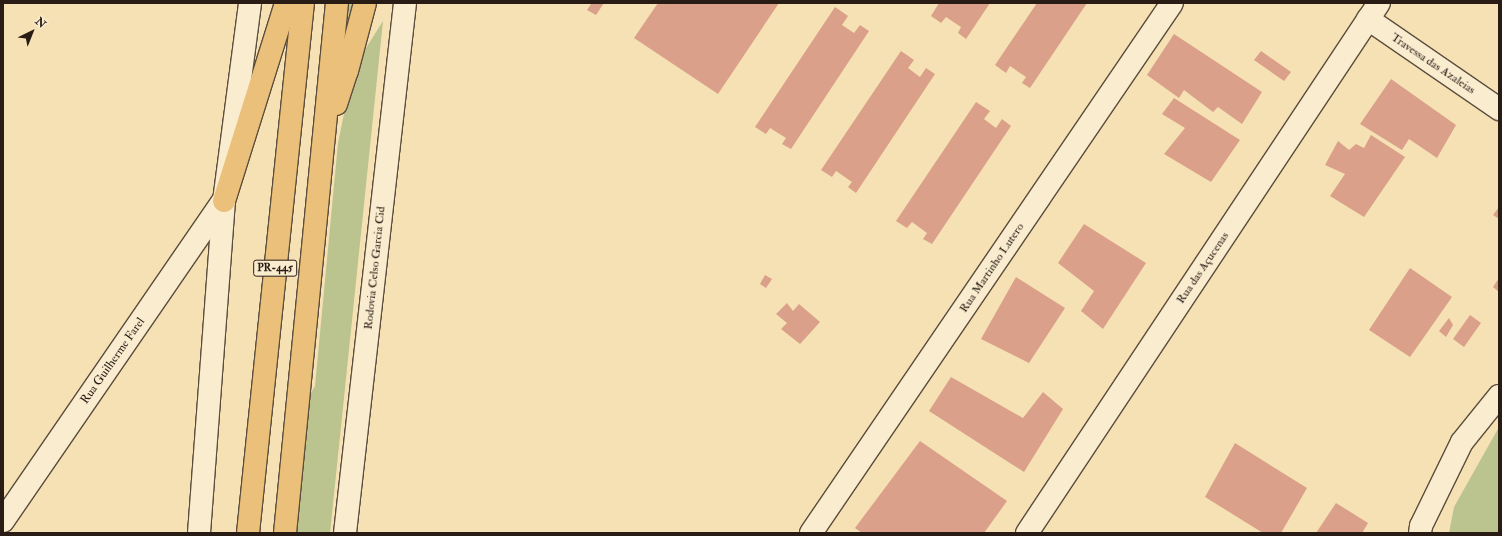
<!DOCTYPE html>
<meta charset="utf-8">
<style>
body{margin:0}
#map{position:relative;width:1502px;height:536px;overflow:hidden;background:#f6e1b5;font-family:"IM FELL Double Pica",serif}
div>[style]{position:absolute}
.green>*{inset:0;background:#bbc38e}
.building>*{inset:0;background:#daa089}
.roads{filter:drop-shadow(1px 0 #5c4d3d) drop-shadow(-1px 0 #5c4d3d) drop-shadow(0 1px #5c4d3d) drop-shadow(0 -1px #5c4d3d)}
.minor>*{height:22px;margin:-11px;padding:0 11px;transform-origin:11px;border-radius:11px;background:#f9eccf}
.highway>*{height:22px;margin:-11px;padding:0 11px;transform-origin:11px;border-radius:11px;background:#ebc07a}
span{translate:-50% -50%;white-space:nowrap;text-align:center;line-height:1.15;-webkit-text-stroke:3px #f9eccf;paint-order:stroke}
.shield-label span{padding:1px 3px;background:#f9eccf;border:1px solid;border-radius:3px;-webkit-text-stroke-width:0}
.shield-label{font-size:11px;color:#281c15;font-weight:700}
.street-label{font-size:12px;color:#281c15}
.frame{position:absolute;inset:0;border:4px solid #281c15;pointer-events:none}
.north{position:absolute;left:12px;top:12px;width:40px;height:40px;-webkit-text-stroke:3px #f9eccf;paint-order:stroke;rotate:43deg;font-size:11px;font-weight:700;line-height:16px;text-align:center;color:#281c15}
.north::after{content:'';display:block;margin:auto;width:14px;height:18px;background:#281c15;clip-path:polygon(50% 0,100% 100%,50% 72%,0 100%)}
</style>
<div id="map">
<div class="green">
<i style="clip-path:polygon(349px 3px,358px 3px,345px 46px)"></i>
<i style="clip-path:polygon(383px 21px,330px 533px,296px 533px,309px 396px,315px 386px,338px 143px,346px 104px,354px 79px,366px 48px)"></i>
<i style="clip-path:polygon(1499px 427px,1499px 533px,1449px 533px,1454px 507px)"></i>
</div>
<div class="building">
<i style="clip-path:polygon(590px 3px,604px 3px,596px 15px,587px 10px,591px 4px)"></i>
<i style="clip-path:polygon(658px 3px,779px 3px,718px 94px,634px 38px)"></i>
<i style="clip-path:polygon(939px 3px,990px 3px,966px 39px,958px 33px,961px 27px,946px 17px,941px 23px,931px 16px)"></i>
<i style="clip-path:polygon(1037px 3px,1087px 3px,1030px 88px,1022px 83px,1026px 77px,1010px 66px,1006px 73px,995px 65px)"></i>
<i style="clip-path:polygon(835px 7px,848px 16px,842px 25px,854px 33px,860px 25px,869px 31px,791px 149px,782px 144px,786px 138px,770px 128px,766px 134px,755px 127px)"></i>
<i style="clip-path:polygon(1174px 34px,1262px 92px,1242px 124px,1218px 107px,1213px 112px,1184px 90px,1179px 98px,1147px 75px)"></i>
<i style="clip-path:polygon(901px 51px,914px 60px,908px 68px,920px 77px,926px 68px,935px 74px,856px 193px,848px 187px,852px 182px,836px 171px,832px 177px,821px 170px)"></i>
<i style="clip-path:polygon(1261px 51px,1291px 72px,1284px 81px,1254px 60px)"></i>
<i style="clip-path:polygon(1391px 79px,1456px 125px,1437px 158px,1409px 139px,1402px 150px,1360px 124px)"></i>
<i style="clip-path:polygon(1174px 98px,1240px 140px,1211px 182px,1164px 154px,1185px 128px,1162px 114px)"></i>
<i style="clip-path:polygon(976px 102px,990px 111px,984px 119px,996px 128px,1002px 119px,1011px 126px,932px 244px,923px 239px,927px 233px,912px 222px,907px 228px,896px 221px)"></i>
<i style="clip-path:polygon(1371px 135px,1405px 157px,1364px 217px,1330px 196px,1345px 174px,1325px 165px,1338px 141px,1349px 150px,1356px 144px,1364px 148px)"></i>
<i style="clip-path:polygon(1499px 207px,1499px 219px,1493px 215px)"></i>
<i style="clip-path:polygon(1084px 224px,1146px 263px,1103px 329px,1081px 311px,1094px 291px,1058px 263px)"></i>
<i style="clip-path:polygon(1410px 268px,1452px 297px,1410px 357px,1369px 330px)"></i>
<i style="clip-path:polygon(765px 275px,772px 279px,766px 288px,760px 284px)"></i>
<i style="clip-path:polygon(1016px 277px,1065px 308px,1029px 363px,981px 339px)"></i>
<i style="clip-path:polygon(1499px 278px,1499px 292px,1493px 287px)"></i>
<i style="clip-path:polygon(787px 303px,793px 311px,799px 304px,820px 322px,800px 344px,781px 329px,787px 323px,776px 314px)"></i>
<i style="clip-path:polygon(1470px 315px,1481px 323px,1464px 347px,1453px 339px)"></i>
<i style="clip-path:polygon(1449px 318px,1453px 325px,1446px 337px,1439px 331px)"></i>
<i style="clip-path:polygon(951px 377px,1023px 418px,1043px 392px,1063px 409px,1024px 472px,929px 411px)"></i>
<i style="clip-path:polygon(920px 441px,1007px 501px,984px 533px,862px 533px,855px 528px)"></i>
<i style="clip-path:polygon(1235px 443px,1307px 488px,1281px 533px,1263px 533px,1205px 497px)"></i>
<i style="clip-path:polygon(1336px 503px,1368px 523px,1362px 533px,1316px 533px)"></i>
</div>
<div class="roads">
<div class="minor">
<i style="left:1368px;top:19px;width:159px;rotate:34.5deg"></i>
<i style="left:3px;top:521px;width:388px;rotate:-55.5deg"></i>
<i style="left:199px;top:533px;width:333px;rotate:-85.7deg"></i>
<i style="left:224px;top:201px;width:200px;rotate:-82.5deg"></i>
<i style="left:345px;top:533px;width:533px;rotate:-83.54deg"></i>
<i style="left:811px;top:533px;width:641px;rotate:-55.74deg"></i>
<i style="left:1027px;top:533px;width:636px;rotate:-56.41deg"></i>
<i style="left:1420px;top:533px;width:7px;rotate:-82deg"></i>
<i style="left:1421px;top:526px;width:93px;rotate:-64deg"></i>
<i style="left:1462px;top:442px;width:59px;rotate:-51.2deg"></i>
</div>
<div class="highway">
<i style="left:336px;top:104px;width:35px;rotate:-72deg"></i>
<i style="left:347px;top:71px;width:70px;rotate:-75.2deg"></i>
<i style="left:224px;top:201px;width:207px;rotate:-72.6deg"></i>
<i style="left:248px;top:533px;width:533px;rotate:-84.08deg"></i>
<i style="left:285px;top:533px;width:533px;rotate:-84.4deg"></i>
</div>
</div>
<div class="shield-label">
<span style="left:275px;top:268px">PR-445</span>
</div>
<div class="street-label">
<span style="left:1433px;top:64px;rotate:34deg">Travessa das Azaleias</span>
<span style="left:375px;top:268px;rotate:-84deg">Rodovia Celso Garcia Cid</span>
<span style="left:992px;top:268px;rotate:-56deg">Rua Martinho Lutero</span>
<span style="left:1203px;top:268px;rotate:-56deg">Rua das Açucenas</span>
<span style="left:113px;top:361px;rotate:-55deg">Rua Guilherme Farel</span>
</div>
<div class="frame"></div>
<div class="north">N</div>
</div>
